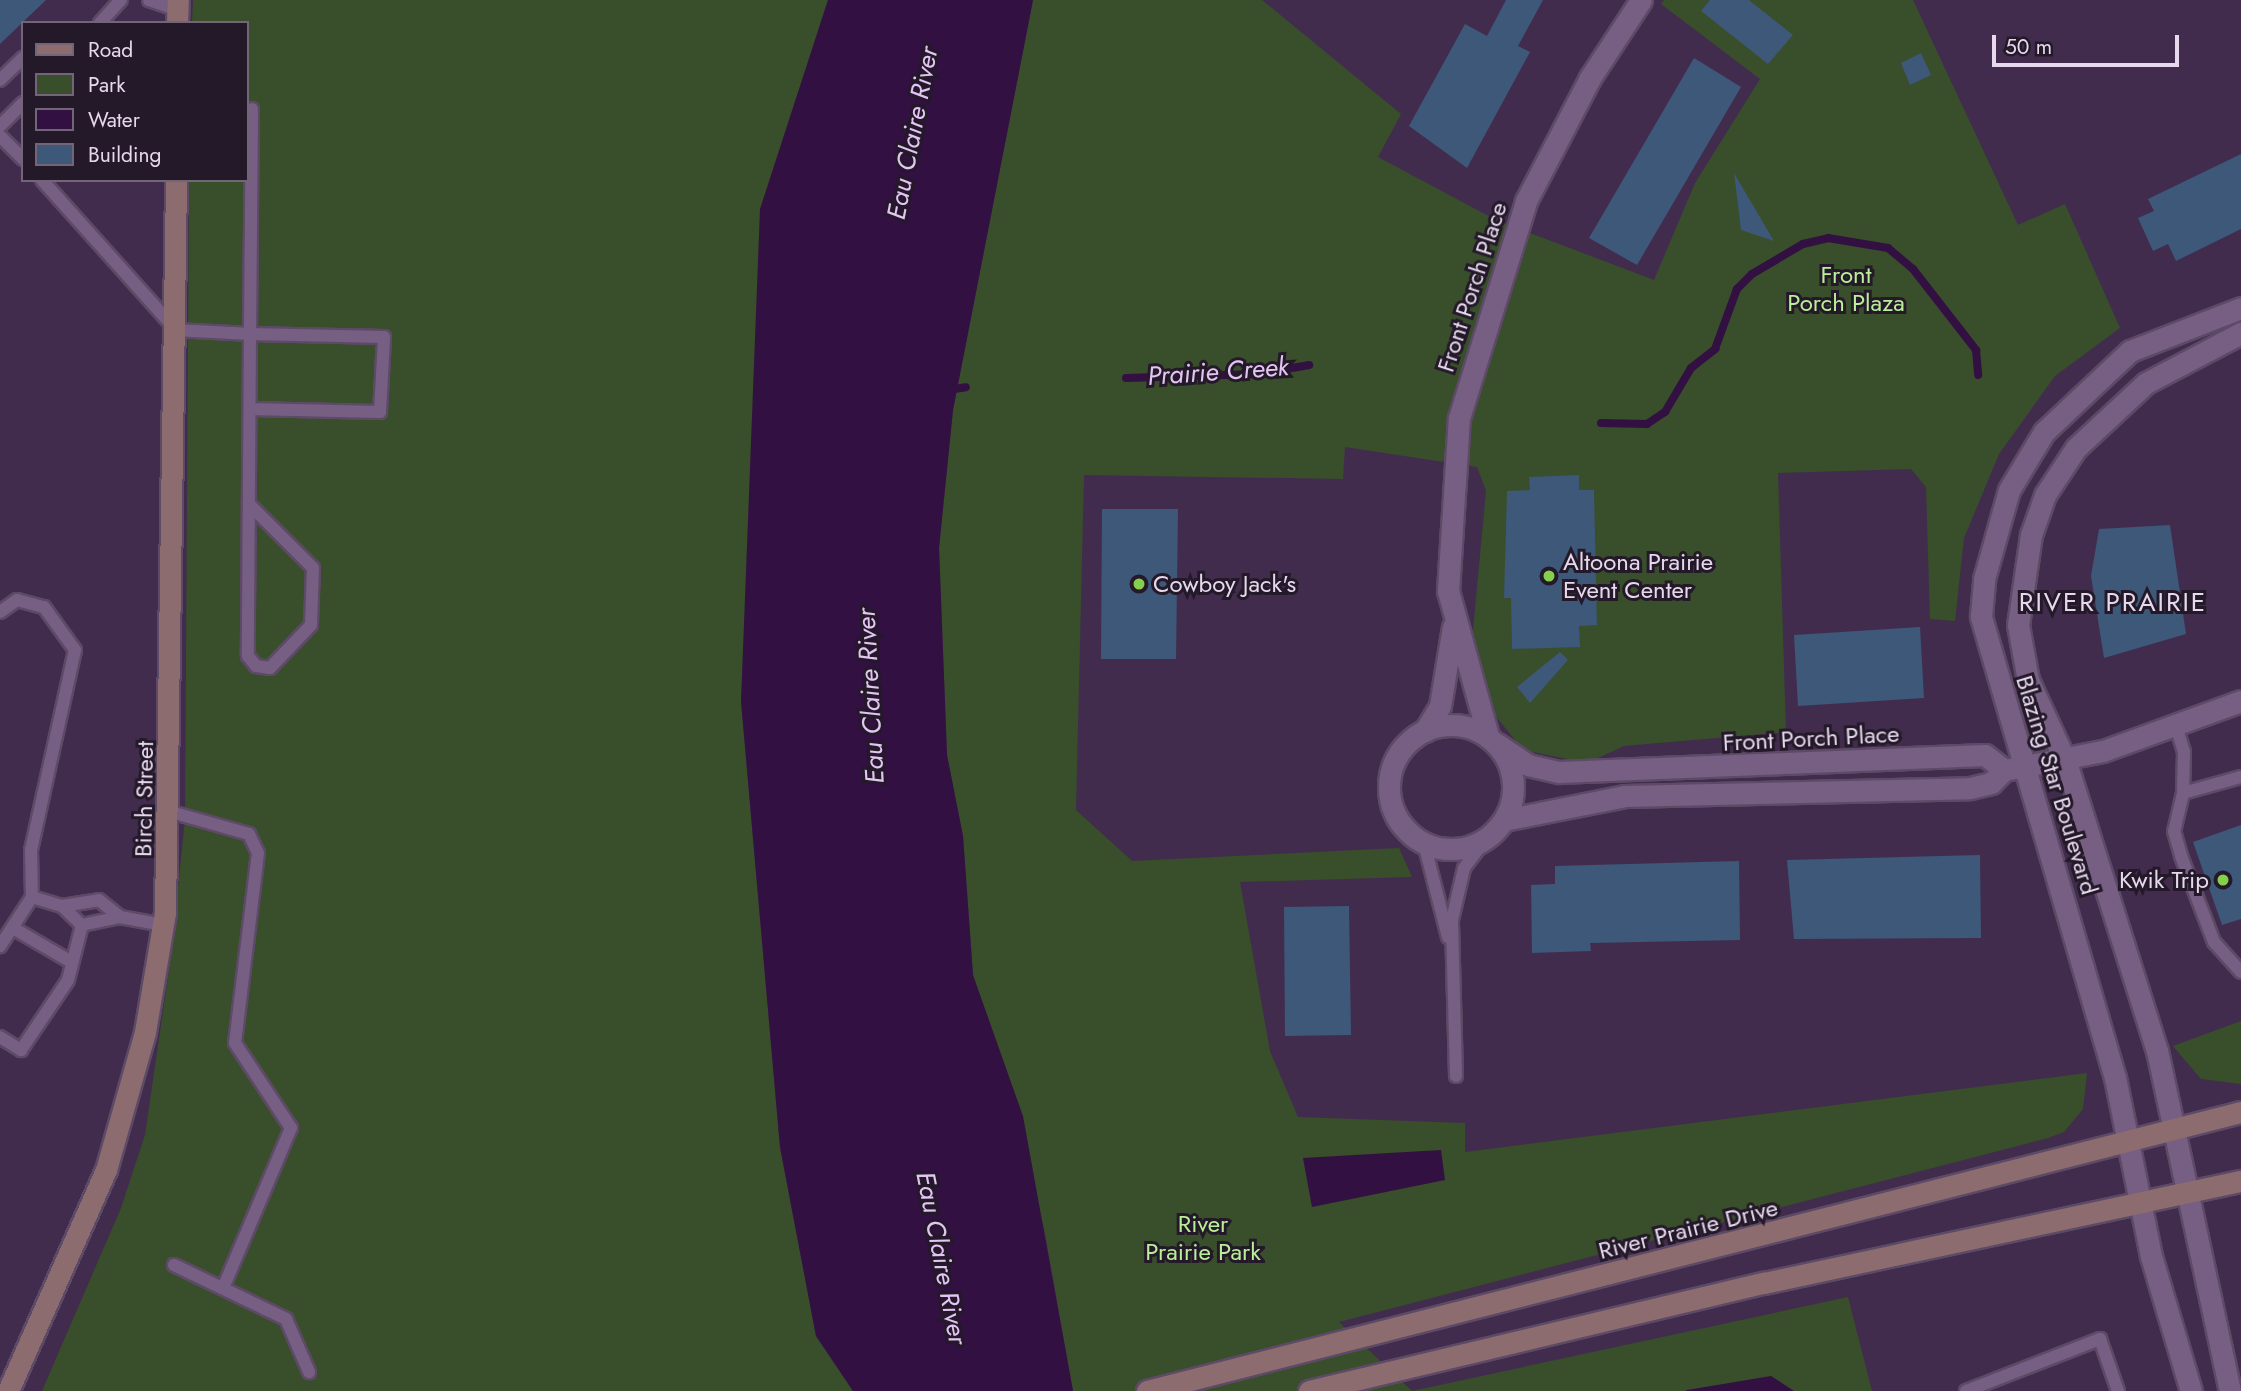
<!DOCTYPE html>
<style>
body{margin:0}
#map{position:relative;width:2241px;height:1391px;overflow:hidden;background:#422c4d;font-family:Jost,sans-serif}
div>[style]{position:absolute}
.green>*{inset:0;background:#394e2b}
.water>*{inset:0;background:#331042}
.stream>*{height:8px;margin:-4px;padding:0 4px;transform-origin:4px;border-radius:4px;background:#331042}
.building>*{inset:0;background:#3d5879}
.roads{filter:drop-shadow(2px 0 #5d4a66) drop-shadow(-2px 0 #5d4a66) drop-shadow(0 2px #5d4a66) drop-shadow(0 -2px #5d4a66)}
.lane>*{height:12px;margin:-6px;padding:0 6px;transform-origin:6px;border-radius:6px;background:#775f84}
.street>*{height:21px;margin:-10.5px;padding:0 10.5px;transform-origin:10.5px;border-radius:10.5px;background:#775f84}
.street>.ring{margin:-10.5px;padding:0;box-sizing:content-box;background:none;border:21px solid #775f84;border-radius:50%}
.secondary>*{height:21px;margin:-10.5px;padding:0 10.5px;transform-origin:10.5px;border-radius:10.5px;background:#8d6c6f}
.dots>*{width:19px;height:19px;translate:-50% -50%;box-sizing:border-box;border:4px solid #231928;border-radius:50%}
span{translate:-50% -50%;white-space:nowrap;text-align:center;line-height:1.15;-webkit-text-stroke:6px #231928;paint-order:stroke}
.park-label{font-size:24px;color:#baee99}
.street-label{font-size:24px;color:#e6d8ed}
.poi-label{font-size:24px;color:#e6d8ed}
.left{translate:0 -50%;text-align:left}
.right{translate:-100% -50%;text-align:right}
.water-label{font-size:26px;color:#e4c4f5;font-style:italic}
.neighbourhood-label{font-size:26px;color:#e6d8ed;letter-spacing:2px}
.legend{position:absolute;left:21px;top:21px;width:228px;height:161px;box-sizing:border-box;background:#231928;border:2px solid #716577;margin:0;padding:9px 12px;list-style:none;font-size:21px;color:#e6d8ed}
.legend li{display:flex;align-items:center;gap:14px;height:35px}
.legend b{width:35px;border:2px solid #716577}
.scale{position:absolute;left:1992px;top:35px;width:187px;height:32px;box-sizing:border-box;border:4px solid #e6d8ed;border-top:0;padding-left:9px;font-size:21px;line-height:24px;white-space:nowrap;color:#e6d8ed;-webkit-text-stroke:5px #231928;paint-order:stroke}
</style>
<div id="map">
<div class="green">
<i style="clip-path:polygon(193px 0,828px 0,778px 157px,741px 701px,780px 1147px,816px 1336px,853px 1391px,42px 1391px,121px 1208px,145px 1135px,171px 956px,185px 819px,189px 180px,247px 180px,247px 23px,192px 23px)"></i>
<i style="clip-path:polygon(1033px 0,1262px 0,1401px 114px,1378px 157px,1496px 220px,1654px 280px,1695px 183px,1760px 79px,1661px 4px,1664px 0,1913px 0,2018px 225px,2065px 204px,2120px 328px,2055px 376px,1999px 454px,1964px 538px,1955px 621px,1930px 619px,1926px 487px,1911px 469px,1778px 473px,1786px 732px,1624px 746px,1587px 763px,1523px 750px,1490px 709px,1471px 652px,1486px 491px,1477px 467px,1345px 447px,1343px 479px,1084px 475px,1076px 810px,1132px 861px,1399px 848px,1412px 877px,1240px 882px,1270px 1051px,1298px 1117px,1465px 1123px,1465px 1152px,2087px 1073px,2083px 1109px,2064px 1132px,2048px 1138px,1339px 1322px,1412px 1391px,1848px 1297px,1872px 1391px,1073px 1391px,1044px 1228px,973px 975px,963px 836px,947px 755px,939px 548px,953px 410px)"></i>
<i style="clip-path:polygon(2241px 1021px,2241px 1084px,2201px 1079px,2173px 1046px)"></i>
</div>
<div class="water">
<i style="clip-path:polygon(828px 0,1033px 0,953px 410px,939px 548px,947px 755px,963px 836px,973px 975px,1023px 1116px,1073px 1391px,853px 1391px,816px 1336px,780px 1147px,741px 701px,760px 209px)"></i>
<i style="clip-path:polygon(1441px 1150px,1445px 1180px,1312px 1207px,1303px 1158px)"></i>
<i style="clip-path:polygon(1771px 1376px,1794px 1391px,1685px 1391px,1687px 1390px)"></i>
</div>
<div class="stream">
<i style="left:1126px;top:378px;width:132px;rotate:-1.7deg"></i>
<i style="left:1258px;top:374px;width:52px;rotate:-10deg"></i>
<i style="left:948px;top:390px;width:18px;rotate:-9deg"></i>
<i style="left:1601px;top:423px;width:46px;rotate:1.2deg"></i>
<i style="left:1647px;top:424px;width:22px;rotate:-34deg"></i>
<i style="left:1665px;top:412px;width:51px;rotate:-59.4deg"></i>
<i style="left:1691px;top:368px;width:31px;rotate:-38deg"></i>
<i style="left:1715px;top:349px;width:64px;rotate:-69.9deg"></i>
<i style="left:1737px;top:289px;width:21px;rotate:-45deg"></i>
<i style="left:1752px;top:274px;width:59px;rotate:-30.5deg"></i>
<i style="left:1803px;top:244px;width:26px;rotate:-13deg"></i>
<i style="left:1828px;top:238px;width:61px;rotate:9.5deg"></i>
<i style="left:1888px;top:248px;width:33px;rotate:40deg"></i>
<i style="left:1913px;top:269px;width:103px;rotate:52.1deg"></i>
<i style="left:1976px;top:350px;width:25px;rotate:85deg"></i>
</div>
<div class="building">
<i style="clip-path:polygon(0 0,46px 0,0 44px)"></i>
<i style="clip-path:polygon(1506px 0,1543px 0,1518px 46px,1530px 52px,1467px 168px,1409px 126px,1465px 24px,1487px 36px)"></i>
<i style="clip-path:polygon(1710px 0,1749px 0,1793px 35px,1768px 64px,1701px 11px)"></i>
<i style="clip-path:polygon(1921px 53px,1931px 75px,1910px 85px,1901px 63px)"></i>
<i style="clip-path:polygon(1694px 58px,1741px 87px,1637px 265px,1589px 238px)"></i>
<i style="clip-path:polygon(2241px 154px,2241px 229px,2176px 261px,2168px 244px,2153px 251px,2138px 218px,2154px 211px,2148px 199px)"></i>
<i style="clip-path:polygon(1734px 173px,1774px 241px,1741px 230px)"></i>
<i style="clip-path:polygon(1579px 475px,1579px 490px,1594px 490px,1597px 625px,1579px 626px,1580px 647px,1512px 649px,1511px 598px,1504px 598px,1507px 491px,1530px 490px,1529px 477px)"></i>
<i style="clip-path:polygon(1102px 509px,1178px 509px,1176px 659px,1101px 659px)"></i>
<i style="clip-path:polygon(2170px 525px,2186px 634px,2104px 658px,2091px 576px,2099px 529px)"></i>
<i style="clip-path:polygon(1920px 627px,1924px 698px,1798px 706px,1794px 635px)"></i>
<i style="clip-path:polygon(1560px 652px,1568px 660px,1530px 703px,1517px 687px)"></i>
<i style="clip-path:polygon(2241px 825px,2241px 919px,2222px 925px,2193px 842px)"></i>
<i style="clip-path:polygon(1980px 855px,1981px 938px,1794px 939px,1787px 860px)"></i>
<i style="clip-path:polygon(1739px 861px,1740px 940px,1590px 943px,1591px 951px,1532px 953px,1531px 885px,1555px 884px,1555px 866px)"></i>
<i style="clip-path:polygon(1349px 906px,1351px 1035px,1285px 1036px,1284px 907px)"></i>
</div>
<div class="roads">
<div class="lane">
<i style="left:149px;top:0;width:31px;rotate:19deg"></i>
<i style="left:100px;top:23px;width:31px;rotate:-48deg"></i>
<i style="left:0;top:80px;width:32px;rotate:-44deg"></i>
<i style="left:0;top:126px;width:33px;rotate:-45deg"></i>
<i style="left:0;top:136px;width:33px;rotate:45deg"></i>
<i style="left:42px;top:180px;width:201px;rotate:48.2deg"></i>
<i style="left:176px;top:330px;width:74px;rotate:3.1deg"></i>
<i style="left:250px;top:334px;width:322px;rotate:90.4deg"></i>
<i style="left:248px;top:656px;width:13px;rotate:51deg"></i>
<i style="left:256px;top:666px;width:14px;rotate:8deg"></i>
<i style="left:270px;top:668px;width:59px;rotate:-46.4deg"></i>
<i style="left:311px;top:625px;width:57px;rotate:-88deg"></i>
<i style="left:313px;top:568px;width:91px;rotate:-135deg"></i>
<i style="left:250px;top:409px;width:130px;rotate:1.3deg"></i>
<i style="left:380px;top:412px;width:75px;rotate:-86.9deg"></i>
<i style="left:384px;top:337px;width:134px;rotate:-178.7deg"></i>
<i style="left:250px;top:334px;width:225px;rotate:-89.5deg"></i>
<i style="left:0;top:612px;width:21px;rotate:-35deg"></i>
<i style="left:17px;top:600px;width:28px;rotate:15deg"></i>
<i style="left:44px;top:607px;width:53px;rotate:54.2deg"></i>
<i style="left:75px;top:650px;width:205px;rotate:102.4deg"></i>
<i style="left:31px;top:850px;width:47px;rotate:88.8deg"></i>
<i style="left:32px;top:897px;width:59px;rotate:123.1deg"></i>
<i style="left:2176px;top:726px;width:27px;rotate:73deg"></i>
<i style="left:2184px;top:752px;width:41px;rotate:91.4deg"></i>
<i style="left:2183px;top:793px;width:60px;rotate:-15.4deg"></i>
<i style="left:2183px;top:793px;width:39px;rotate:103deg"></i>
<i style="left:2174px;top:831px;width:26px;rotate:74deg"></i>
<i style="left:2181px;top:856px;width:92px;rotate:69deg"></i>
<i style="left:2214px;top:942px;width:40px;rotate:48deg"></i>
<i style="left:171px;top:812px;width:81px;rotate:15.8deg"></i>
<i style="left:249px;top:834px;width:21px;rotate:65deg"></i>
<i style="left:258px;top:853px;width:191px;rotate:96.9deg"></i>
<i style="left:235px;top:1043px;width:102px;rotate:56.6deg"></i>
<i style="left:291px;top:1128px;width:174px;rotate:113deg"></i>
<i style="left:1424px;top:843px;width:97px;rotate:75.7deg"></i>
<i style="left:32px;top:897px;width:31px;rotate:17deg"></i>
<i style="left:62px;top:906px;width:28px;rotate:44deg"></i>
<i style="left:82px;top:925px;width:39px;rotate:-12deg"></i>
<i style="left:120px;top:917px;width:44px;rotate:10.5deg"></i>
<i style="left:62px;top:906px;width:37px;rotate:-9deg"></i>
<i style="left:99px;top:900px;width:27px;rotate:39deg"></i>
<i style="left:13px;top:928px;width:64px;rotate:30.2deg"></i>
<i style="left:0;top:1037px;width:25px;rotate:32deg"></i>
<i style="left:21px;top:1050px;width:84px;rotate:-56.1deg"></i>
<i style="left:68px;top:980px;width:57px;rotate:-75.7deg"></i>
<i style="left:1456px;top:1076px;width:156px;rotate:-91.5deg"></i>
<i style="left:1452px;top:920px;width:53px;rotate:-77deg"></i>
<i style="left:1464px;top:868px;width:39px;rotate:-53deg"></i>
<i style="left:174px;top:1265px;width:124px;rotate:25.7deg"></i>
<i style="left:286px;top:1319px;width:58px;rotate:66.5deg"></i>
<i style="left:1966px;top:1391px;width:144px;rotate:-21.2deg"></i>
<i style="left:2100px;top:1339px;width:55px;rotate:70.9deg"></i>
</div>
<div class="street">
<i class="ring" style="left:1389px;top:725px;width:103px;height:103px"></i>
<i style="left:1425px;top:731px;width:29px;rotate:-59deg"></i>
<i style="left:1440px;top:706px;width:80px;rotate:-80.7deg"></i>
<i style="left:1488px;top:736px;width:150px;rotate:-105.4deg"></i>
<i style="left:1448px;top:591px;width:173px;rotate:-86.4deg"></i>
<i style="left:1459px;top:418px;width:227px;rotate:-72.8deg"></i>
<i style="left:1526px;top:201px;width:139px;rotate:-62.5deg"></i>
<i style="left:1590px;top:78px;width:93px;rotate:-56.8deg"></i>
<i style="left:1497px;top:744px;width:37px;rotate:34deg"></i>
<i style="left:1528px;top:765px;width:32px;rotate:13deg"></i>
<i style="left:1559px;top:772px;width:426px;rotate:-2.3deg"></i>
<i style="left:1985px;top:755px;width:24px;rotate:38deg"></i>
<i style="left:1504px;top:820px;width:123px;rotate:-11.2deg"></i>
<i style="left:1625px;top:796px;width:345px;rotate:-1.3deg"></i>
<i style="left:1970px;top:788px;width:22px;rotate:-13deg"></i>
<i style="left:1991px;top:783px;width:18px;rotate:-45deg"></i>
<i style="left:2004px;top:770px;width:101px;rotate:-10.9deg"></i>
<i style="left:2103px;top:751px;width:147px;rotate:-19.9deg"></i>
<i style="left:2191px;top:1391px;width:141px;rotate:-106.5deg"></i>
<i style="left:2151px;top:1256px;width:182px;rotate:-101.4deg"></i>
<i style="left:2115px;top:1078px;width:481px;rotate:-106.2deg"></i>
<i style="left:1981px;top:616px;width:37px;rotate:-85deg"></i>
<i style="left:1984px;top:579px;width:92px;rotate:-74.3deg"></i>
<i style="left:2009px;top:490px;width:68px;rotate:-58.9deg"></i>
<i style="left:2044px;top:432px;width:118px;rotate:-43.3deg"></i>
<i style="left:2130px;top:351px;width:119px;rotate:-21.2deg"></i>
<i style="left:2230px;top:1391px;width:348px;rotate:-102.1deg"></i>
<i style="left:2157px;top:1051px;width:305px;rotate:-107.5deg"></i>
<i style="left:2065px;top:760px;width:88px;rotate:-114.8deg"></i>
<i style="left:2028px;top:680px;width:56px;rotate:-100.3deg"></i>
<i style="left:2018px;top:625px;width:91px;rotate:-81.8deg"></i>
<i style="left:2031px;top:535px;width:42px;rotate:-70.7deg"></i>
<i style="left:2045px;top:495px;width:56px;rotate:-56.6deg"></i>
<i style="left:2076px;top:448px;width:96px;rotate:-42.9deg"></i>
<i style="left:2146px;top:383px;width:107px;rotate:-27.8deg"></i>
</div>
<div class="secondary">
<i style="left:177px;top:23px;width:23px;rotate:-88deg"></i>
<i style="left:8px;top:1391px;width:242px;rotate:-66.1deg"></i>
<i style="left:106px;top:1170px;width:143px;rotate:-74.2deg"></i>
<i style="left:145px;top:1032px;width:121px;rotate:-80.5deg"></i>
<i style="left:165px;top:913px;width:733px;rotate:-89.14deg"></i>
<i style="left:1147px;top:1391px;width:1129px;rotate:-14.31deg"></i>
<i style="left:1309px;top:1391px;width:468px;rotate:-13.4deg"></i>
<i style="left:1764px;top:1283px;width:488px;rotate:-12.1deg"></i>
</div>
</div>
<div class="dots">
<i style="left:1549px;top:576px;background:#85cf4c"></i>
<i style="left:1139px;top:584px;background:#85cf4c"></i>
<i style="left:2223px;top:880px;background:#85cf4c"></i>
</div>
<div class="park-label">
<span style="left:1846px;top:289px">Front<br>Porch Plaza</span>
<span style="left:1203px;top:1238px">River<br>Prairie Park</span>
</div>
<div class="street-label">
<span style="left:1472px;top:287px;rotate:-72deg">Front Porch Place</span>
<span style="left:1811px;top:738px;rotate:-3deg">Front Porch Place</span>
<span style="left:2057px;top:785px;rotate:73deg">Blazing Star Boulevard</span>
<span style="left:144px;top:799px;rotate:-89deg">Birch Street</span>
<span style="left:1688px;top:1229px;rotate:-14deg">River Prairie Drive</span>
</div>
<div class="poi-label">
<span class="left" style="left:1563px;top:576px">Altoona Prairie<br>Event Center</span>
<span class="left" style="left:1153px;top:584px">Cowboy Jack's</span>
<span class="right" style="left:2209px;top:880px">Kwik Trip</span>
</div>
<div class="water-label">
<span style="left:913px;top:133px;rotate:-79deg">Eau Claire River</span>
<span style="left:1218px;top:372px;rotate:-4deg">Prairie Creek</span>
<span style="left:871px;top:696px;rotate:-93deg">Eau Claire River</span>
<span style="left:941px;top:1258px;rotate:79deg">Eau Claire River</span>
</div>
<div class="neighbourhood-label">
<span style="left:2113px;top:603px">RIVER PRAIRIE</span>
</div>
<ul class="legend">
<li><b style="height:9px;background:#8d6c6f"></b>Road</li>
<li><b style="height:19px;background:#394e2b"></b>Park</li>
<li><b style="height:19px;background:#331042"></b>Water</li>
<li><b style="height:19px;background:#3d5879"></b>Building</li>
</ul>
<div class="scale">50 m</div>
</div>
